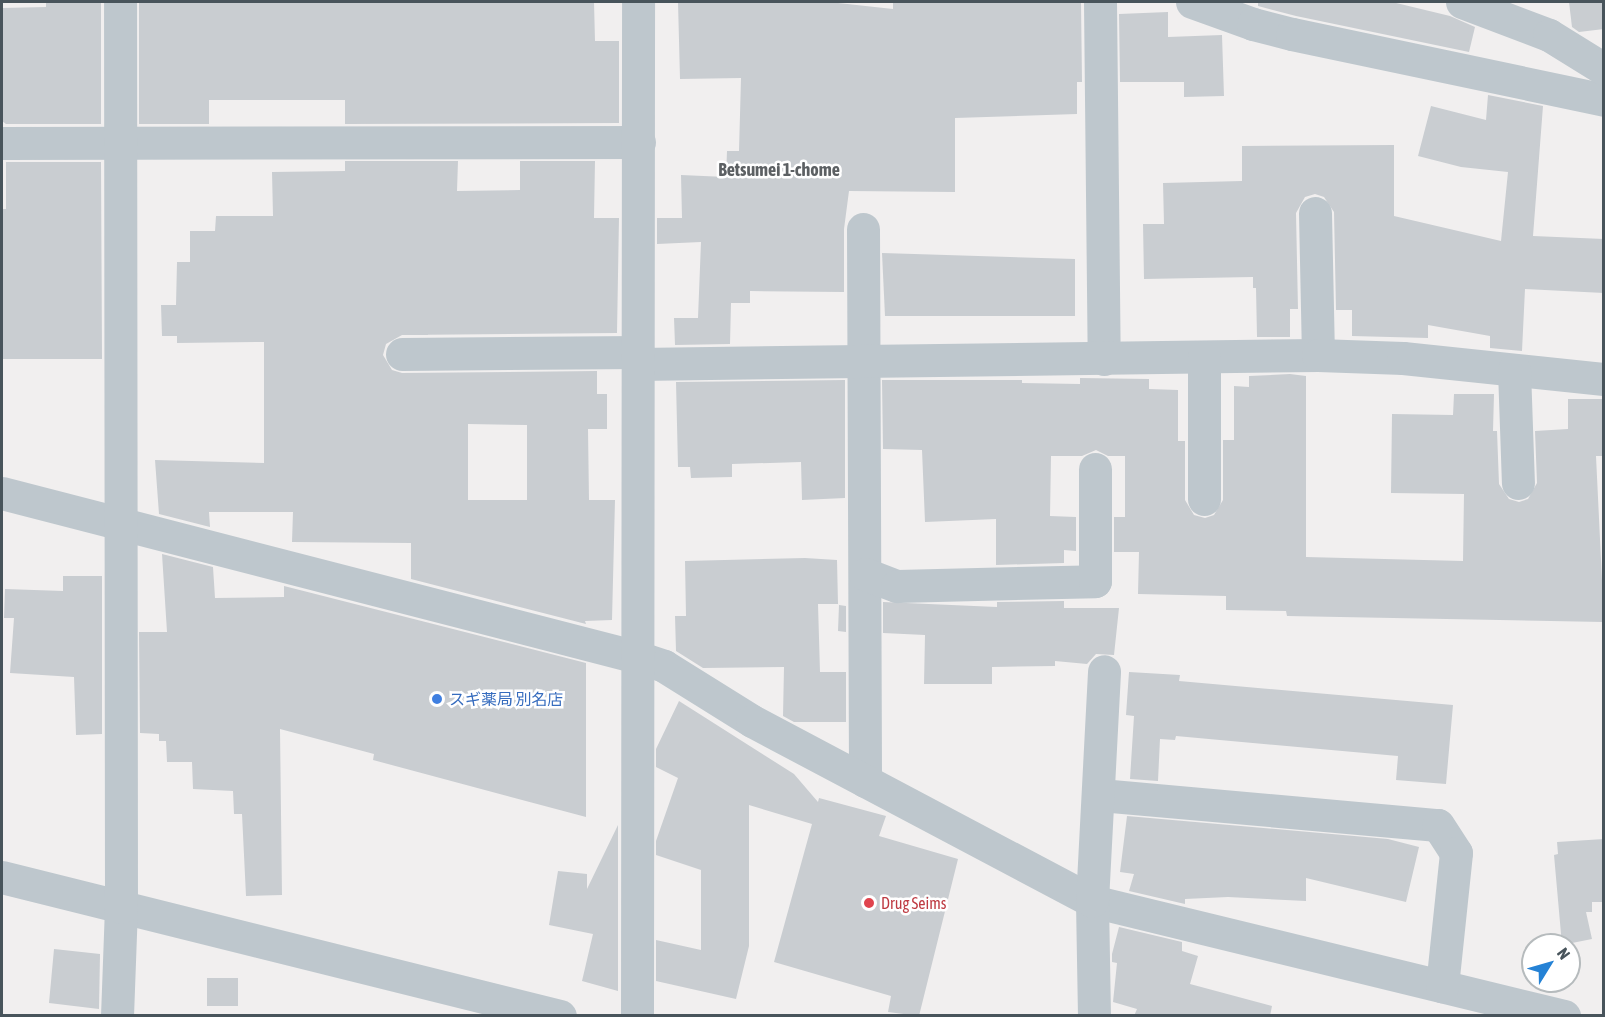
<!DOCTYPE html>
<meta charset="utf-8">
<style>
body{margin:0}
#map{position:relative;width:1605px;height:1017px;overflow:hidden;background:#f1efef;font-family:"Asap Condensed","Noto Sans JP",sans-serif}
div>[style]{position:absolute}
.building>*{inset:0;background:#c9cdd1}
.minor>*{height:33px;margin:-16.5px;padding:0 16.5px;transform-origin:16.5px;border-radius:16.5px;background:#bec7cd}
.dots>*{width:16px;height:16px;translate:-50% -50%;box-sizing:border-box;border:3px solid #fff;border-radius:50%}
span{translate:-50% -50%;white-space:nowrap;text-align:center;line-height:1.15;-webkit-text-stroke:5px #fff;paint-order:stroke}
.shop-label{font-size:16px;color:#366cbe}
.left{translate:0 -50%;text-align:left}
.health-label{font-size:16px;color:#be3a42}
.neighbourhood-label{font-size:18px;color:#5c6063;font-weight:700}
.frame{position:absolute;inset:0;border:3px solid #48545b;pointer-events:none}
.north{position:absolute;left:1521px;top:933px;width:60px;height:60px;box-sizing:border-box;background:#fff;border:2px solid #b6bbbd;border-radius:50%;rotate:53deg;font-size:16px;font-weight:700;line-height:24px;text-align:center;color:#48545b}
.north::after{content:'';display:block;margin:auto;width:21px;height:27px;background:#2582d5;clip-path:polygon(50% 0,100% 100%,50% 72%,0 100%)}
</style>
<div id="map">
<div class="building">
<i style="clip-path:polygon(46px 2px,101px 2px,101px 124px,6px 124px,2px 121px,2px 8px,46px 7px)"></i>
<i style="clip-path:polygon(139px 2px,594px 2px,595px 41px,619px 41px,619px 123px,345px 124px,345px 100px,209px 100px,209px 124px,139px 124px)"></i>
<i style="clip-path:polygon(678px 2px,829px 2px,893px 9px,893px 2px,1081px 2px,1082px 82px,1077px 82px,1077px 114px,955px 118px,955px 192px,849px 191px,844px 229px,844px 292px,750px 291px,750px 303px,731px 303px,730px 344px,675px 345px,674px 318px,698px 318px,701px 242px,657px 244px,657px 218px,682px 218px,681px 175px,726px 177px,727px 151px,739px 151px,741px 78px,680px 79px)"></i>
<i style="clip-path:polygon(1258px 2px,1392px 2px,1450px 16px,1475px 27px,1469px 52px,1296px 16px,1258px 6px)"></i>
<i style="clip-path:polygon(1569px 2px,1604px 2px,1604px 29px,1579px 32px,1572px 27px)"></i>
<i style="clip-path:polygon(1168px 12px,1168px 37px,1222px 35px,1224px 96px,1184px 97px,1184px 82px,1120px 82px,1119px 14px)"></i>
<i style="clip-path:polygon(1488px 95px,1543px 106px,1533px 236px,1604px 239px,1604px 293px,1525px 289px,1522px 351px,1490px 348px,1490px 336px,1428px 325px,1428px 338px,1352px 336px,1352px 310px,1336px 310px,1334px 212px,1324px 197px,1315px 194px,1305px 197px,1296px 213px,1298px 309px,1290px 309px,1290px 337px,1257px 337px,1256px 288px,1253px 288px,1253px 277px,1144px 279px,1143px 224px,1164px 224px,1163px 183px,1242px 181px,1242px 146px,1394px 145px,1394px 216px,1501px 241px,1508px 172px,1461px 167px,1418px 156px,1431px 106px,1486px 120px)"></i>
<i style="clip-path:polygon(evenodd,345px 161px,458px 161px,457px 191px,520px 190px,520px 161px,595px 161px,594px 218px,619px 218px,617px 333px,402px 335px,386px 344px,383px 355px,392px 370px,402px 373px,597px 371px,597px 394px,607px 394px,607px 429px,588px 429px,589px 500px,615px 500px,612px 620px,585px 621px,586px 624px,411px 579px,411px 543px,292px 542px,293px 512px,209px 512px,210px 527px,159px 514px,155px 460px,264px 463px,264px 342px,177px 343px,177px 336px,162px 336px,161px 305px,176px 305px,177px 262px,190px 262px,190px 231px,215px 231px,216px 216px,273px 216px,272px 172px,345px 171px,345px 161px,468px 424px,527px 425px,527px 500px,468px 500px,468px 424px)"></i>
<i style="clip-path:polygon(6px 162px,101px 162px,102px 359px,2px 359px,2px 209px,6px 209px)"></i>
<i style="clip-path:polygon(882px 253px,1075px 259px,1075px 316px,885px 316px)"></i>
<i style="clip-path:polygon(1290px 374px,1306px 376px,1306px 557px,1463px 561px,1464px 494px,1391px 493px,1392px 414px,1453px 415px,1454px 394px,1494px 394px,1493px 431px,1497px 431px,1499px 484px,1509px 499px,1519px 502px,1528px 499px,1537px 483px,1535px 431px,1568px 429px,1568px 399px,1604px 399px,1604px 456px,1596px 456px,1604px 622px,1287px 616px,1286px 611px,1226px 610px,1226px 596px,1138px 594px,1139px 552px,1114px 552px,1114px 517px,1125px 517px,1125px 456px,1108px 456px,1096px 450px,1082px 456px,1051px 456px,1050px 516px,1076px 517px,1076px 551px,1064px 550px,1064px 563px,996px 565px,996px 519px,925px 522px,922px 450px,883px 449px,882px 380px,1022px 380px,1022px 383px,1080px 384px,1080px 378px,1149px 379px,1149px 389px,1178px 390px,1178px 441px,1185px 441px,1185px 500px,1194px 515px,1205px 518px,1214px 515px,1223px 500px,1223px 440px,1234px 440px,1234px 386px,1249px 387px,1249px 376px)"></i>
<i style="clip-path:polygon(845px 380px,845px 498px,802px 500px,801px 462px,732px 464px,732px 477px,691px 478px,690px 467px,678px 467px,676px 382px)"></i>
<i style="clip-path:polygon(162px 554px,213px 567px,215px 598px,284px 597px,284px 586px,586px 663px,586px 817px,373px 760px,374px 754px,280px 729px,282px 895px,246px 896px,242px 814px,234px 814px,233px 791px,193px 789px,192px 762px,167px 762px,166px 741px,159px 741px,159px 734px,140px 733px,139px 632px,167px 632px)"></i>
<i style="clip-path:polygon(805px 558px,837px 560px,838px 604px,818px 604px,820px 672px,846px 672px,846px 722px,794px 722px,783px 716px,784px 667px,703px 668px,676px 651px,675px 616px,686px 616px,685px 561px)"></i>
<i style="clip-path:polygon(63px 576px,102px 576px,102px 734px,76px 735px,74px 677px,10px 673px,14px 618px,4px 618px,5px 589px,63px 591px)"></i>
<i style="clip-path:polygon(1064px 601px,1064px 608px,1119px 608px,1114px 655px,1096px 654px,1087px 664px,1055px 661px,1055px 666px,992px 667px,992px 684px,924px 684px,925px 635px,883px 633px,883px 602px,997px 607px,997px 602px)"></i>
<i style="clip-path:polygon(839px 605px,846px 606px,846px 632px,838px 631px)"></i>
<i style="clip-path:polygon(1129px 672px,1180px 675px,1179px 681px,1453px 705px,1446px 784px,1396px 780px,1398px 756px,1176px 736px,1175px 740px,1160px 739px,1158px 781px,1130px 779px,1134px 716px,1126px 715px)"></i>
<i style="clip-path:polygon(679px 701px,794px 774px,818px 802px,819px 798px,886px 816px,879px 836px,958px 859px,919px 1016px,888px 1012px,891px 996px,774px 962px,812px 824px,749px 805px,749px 946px,736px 999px,656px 981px,656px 940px,701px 950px,701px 870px,656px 855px,656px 841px,678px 778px,656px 767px,656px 749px)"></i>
<i style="clip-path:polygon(1127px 816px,1388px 839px,1419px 847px,1406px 902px,1306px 878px,1306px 901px,1228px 897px,1185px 899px,1185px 904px,1129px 891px,1134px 874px,1120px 872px)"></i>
<i style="clip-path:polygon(618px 825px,618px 991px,582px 981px,593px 934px,549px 925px,558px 871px,587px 874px,587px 889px)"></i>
<i style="clip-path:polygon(1604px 839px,1604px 902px,1592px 902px,1592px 912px,1586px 912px,1592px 939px,1562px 945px,1554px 855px,1558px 854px,1557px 842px)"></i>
<i style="clip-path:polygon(1119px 927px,1182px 942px,1182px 951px,1198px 956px,1190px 984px,1272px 1006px,1270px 1016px,1134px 1016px,1137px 1009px,1113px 1002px,1117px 963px,1112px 962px,1112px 954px)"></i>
<i style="clip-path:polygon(54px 949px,100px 954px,99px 1009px,49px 1003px)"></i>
<i style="clip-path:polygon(207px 978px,238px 978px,238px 1006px,207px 1006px)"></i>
</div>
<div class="minor">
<i style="left:1100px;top:2px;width:357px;rotate:89.4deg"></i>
<i style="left:1192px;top:2px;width:65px;rotate:19.8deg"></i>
<i style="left:1253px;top:24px;width:40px;rotate:14.4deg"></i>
<i style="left:1292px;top:34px;width:319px;rotate:11.9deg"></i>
<i style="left:1462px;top:2px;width:93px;rotate:20.8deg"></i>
<i style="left:1549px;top:35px;width:65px;rotate:31.7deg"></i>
<i style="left:2px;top:143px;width:637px;rotate:-0.09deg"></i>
<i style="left:1315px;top:213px;width:142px;rotate:88.8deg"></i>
<i style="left:863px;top:229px;width:552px;rotate:89.79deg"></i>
<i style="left:402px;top:354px;width:236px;rotate:-0.5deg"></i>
<i style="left:638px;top:364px;width:680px;rotate:-0.76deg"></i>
<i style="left:1318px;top:355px;width:85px;rotate:2deg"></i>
<i style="left:1403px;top:358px;width:202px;rotate:6deg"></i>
<i style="left:1514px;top:370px;width:113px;rotate:88deg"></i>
<i style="left:2px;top:493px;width:656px;rotate:14.48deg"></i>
<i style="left:637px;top:657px;width:28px;rotate:18deg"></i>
<i style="left:664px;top:666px;width:104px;rotate:32deg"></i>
<i style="left:752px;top:721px;width:385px;rotate:27.9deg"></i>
<i style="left:1092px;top:901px;width:486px;rotate:13.7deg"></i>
<i style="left:1204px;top:499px;width:142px;rotate:-90deg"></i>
<i style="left:865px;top:574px;width:34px;rotate:21deg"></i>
<i style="left:897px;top:586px;width:198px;rotate:-1.4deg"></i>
<i style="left:1095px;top:581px;width:112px;rotate:-90deg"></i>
<i style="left:1100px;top:795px;width:339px;rotate:5.1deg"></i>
<i style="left:1438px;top:825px;width:33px;rotate:57deg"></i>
<i style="left:1456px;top:853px;width:134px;rotate:96deg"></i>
<i style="left:2px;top:877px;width:575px;rotate:13.99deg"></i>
<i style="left:117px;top:1016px;width:109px;rotate:-87.9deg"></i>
<i style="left:121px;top:907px;width:905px;rotate:-90.06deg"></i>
<i style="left:637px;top:1016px;width:1014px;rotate:-89.94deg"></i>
<i style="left:1094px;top:1016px;width:115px;rotate:-91deg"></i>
<i style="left:1092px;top:901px;width:230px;rotate:-87deg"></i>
</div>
<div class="dots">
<i style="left:437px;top:699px;background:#3f7fe0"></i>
<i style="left:869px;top:903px;background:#e0444e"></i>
</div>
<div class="shop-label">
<span class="left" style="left:449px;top:699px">スギ薬局 別名店</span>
</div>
<div class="health-label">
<span class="left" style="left:881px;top:903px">Drug Seims</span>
</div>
<div class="neighbourhood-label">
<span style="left:779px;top:170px">Betsumei 1-chome</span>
</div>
<div class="frame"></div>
<div class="north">N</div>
</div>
